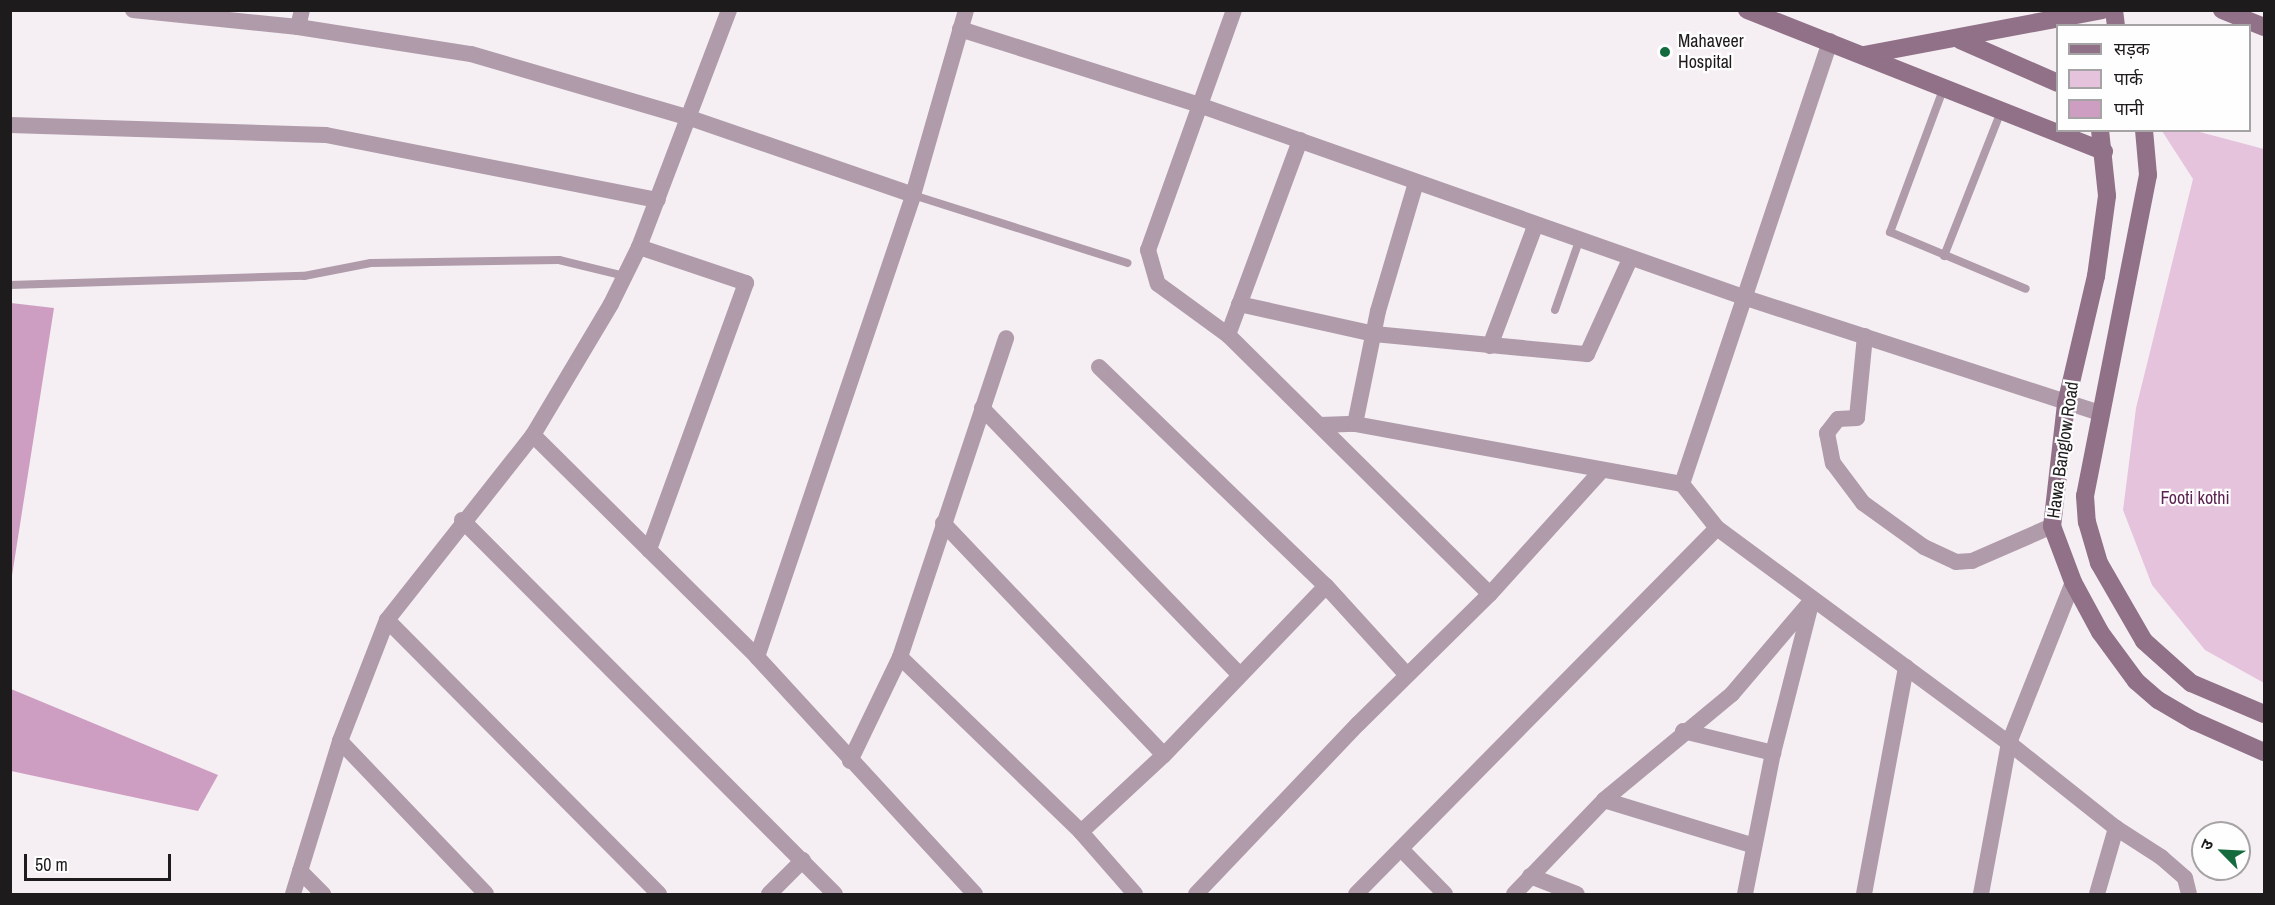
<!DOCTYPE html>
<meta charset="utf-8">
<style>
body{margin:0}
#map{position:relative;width:2275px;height:905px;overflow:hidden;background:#f5eff3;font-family:"Archivo Narrow","Noto Sans Devanagari",sans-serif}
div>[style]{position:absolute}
.green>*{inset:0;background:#e6c3dd}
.water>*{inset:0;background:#ce9ec2}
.lane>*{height:8px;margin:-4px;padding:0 4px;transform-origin:4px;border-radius:4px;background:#b09bab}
.street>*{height:16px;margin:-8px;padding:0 8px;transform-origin:8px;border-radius:8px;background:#b09bab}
.secondary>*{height:18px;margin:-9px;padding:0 9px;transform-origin:9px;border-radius:9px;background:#907188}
.dots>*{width:16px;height:16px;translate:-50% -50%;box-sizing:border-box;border:3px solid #fffeff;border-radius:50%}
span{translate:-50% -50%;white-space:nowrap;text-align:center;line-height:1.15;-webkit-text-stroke:4.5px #fffeff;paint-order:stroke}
.poi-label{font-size:18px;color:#1d1b1c}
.left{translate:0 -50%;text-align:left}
.street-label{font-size:18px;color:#1d1b1c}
.park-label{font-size:18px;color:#5b2251}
.frame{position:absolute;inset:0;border:12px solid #1d1b1c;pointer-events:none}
.legend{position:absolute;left:2056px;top:24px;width:195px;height:108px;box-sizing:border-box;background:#fffeff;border:2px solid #a5a3a4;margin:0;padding:8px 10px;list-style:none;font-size:18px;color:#1d1b1c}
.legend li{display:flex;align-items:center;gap:12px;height:30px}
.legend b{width:30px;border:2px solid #a5a3a4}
.north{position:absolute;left:2191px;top:821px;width:60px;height:60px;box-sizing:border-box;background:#fffeff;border:2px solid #a5a3a4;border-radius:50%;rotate:294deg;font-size:16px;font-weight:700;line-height:24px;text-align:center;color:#1d1b1c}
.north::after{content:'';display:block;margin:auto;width:21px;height:27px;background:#136b3e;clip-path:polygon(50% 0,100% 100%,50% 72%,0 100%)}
.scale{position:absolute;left:24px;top:854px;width:147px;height:27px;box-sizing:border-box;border:3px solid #1d1b1c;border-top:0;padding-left:8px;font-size:18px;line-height:21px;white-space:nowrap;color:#1d1b1c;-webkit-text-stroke:4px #fffeff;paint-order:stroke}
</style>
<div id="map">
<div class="green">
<i style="clip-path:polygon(2162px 131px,2196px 131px,2264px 149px,2264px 683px,2205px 650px,2152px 585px,2123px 510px,2136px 408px,2193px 179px)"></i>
</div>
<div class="water">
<i style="clip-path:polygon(11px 303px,54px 308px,11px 582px,10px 303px)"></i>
<i style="clip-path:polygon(11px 689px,218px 775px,198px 811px,11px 771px)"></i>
</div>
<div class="lane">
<i style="left:1944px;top:87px;width:155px;rotate:110.4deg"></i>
<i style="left:1890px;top:232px;width:147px;rotate:22.7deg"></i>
<i style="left:913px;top:195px;width:225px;rotate:17.6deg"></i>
<i style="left:1944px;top:256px;width:156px;rotate:-68.5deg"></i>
<i style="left:10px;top:285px;width:294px;rotate:-1.8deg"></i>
<i style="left:304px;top:276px;width:68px;rotate:-11deg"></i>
<i style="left:371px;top:263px;width:188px;rotate:-0.9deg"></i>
<i style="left:559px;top:260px;width:67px;rotate:13.8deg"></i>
<i style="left:1555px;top:310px;width:73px;rotate:-70.8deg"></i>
</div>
<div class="street">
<i style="left:133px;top:10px;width:166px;rotate:5.9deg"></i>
<i style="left:298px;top:27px;width:175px;rotate:8.9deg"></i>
<i style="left:471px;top:54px;width:228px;rotate:16.3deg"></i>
<i style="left:690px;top:118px;width:236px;rotate:19deg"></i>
<i style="left:1234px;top:10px;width:255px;rotate:109.7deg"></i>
<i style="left:1148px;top:250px;width:35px;rotate:74deg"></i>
<i style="left:1158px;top:284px;width:87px;rotate:36.1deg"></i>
<i style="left:1228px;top:335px;width:368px;rotate:44.7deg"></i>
<i style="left:298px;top:27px;width:17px;rotate:-77deg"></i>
<i style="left:960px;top:29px;width:251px;rotate:17.6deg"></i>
<i style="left:1199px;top:105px;width:580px;rotate:19.43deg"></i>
<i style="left:1746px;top:298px;width:374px;rotate:18deg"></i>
<i style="left:10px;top:125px;width:316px;rotate:1.8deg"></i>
<i style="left:326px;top:135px;width:338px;rotate:11.1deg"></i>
<i style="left:639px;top:247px;width:113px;rotate:18.6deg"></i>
<i style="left:746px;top:283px;width:284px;rotate:110deg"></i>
<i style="left:1239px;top:304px;width:138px;rotate:12.5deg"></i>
<i style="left:1374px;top:334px;width:214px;rotate:5.4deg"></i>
<i style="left:1587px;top:354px;width:104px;rotate:-65.6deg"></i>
<i style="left:1228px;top:335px;width:208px;rotate:-69.7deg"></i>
<i style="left:1865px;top:336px;width:82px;rotate:95.6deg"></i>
<i style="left:1857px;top:418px;width:19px;rotate:177deg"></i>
<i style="left:1838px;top:419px;width:18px;rotate:128deg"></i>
<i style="left:1827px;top:433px;width:31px;rotate:79deg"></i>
<i style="left:1833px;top:463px;width:50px;rotate:53.1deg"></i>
<i style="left:1863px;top:503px;width:75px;rotate:35.8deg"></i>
<i style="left:1924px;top:547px;width:35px;rotate:25deg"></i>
<i style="left:1956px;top:562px;width:16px;rotate:-4deg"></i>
<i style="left:1972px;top:561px;width:87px;rotate:-23.6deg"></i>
<i style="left:1490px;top:346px;width:128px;rotate:-69.4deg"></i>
<i style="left:1099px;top:367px;width:315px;rotate:44deg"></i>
<i style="left:1326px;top:586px;width:120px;rotate:47.7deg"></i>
<i style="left:982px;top:408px;width:371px;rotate:46deg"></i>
<i style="left:1355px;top:424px;width:115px;rotate:-78.5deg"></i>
<i style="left:1378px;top:311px;width:134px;rotate:-73.5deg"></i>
<i style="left:1320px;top:425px;width:35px;rotate:-2deg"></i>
<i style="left:1355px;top:424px;width:332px;rotate:10.4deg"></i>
<i style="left:1682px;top:484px;width:56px;rotate:51.5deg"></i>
<i style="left:1717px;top:528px;width:363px;rotate:36.4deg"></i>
<i style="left:2009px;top:743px;width:137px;rotate:38.5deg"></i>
<i style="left:2116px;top:828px;width:54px;rotate:32.8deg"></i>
<i style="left:2161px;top:857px;width:32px;rotate:41deg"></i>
<i style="left:2185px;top:878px;width:16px;rotate:76deg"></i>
<i style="left:533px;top:435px;width:315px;rotate:44.7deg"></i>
<i style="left:757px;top:657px;width:322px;rotate:47.4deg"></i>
<i style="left:1682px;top:484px;width:467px;rotate:-71.5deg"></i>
<i style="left:462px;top:520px;width:528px;rotate:45.08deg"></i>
<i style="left:943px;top:523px;width:320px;rotate:46.4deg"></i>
<i style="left:387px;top:620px;width:386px;rotate:45.2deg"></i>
<i style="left:757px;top:657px;width:488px;rotate:-71.3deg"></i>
<i style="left:913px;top:195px;width:192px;rotate:-74deg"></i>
<i style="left:900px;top:657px;width:252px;rotate:44deg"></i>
<i style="left:1081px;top:832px;width:82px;rotate:48.9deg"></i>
<i style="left:1683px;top:731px;width:93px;rotate:13.7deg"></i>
<i style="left:340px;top:741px;width:211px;rotate:46.3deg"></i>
<i style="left:850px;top:761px;width:115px;rotate:-64.3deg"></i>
<i style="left:900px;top:657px;width:336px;rotate:-71.6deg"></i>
<i style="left:1604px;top:800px;width:157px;rotate:17deg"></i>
<i style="left:1081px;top:832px;width:113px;rotate:-42.9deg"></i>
<i style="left:1164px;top:755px;width:234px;rotate:-46.2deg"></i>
<i style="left:1401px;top:849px;width:63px;rotate:45.6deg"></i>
<i style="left:300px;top:871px;width:33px;rotate:45deg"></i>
<i style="left:1530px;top:876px;width:50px;rotate:21deg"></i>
<i style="left:293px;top:894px;width:160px;rotate:-72.9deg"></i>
<i style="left:340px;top:741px;width:130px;rotate:-68.8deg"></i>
<i style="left:387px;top:620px;width:236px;rotate:-51.7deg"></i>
<i style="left:533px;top:435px;width:152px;rotate:-59.2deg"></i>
<i style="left:611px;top:304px;width:64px;rotate:-63.8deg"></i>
<i style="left:639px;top:247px;width:254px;rotate:-69.2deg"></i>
<i style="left:769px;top:894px;width:48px;rotate:-45deg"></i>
<i style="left:1196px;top:894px;width:235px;rotate:-46.4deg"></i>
<i style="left:1358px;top:724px;width:185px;rotate:-44.6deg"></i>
<i style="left:1490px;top:594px;width:167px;rotate:-47.9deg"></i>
<i style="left:1356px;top:894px;width:514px;rotate:-45.39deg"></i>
<i style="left:1514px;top:894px;width:130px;rotate:-46.2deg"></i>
<i style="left:1604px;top:800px;width:166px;rotate:-39.6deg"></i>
<i style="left:1732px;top:694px;width:123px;rotate:-49.6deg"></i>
<i style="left:1745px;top:894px;width:144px;rotate:-78.8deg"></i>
<i style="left:1773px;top:753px;width:154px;rotate:-75.7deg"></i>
<i style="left:1864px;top:894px;width:231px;rotate:-79.5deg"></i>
<i style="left:1981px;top:894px;width:154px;rotate:-79.5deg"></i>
<i style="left:2009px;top:743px;width:173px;rotate:-68.3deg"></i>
<i style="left:2097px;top:894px;width:69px;rotate:-73.9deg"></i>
</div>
<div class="secondary">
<i style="left:1747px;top:10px;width:384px;rotate:21.6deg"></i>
<i style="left:2114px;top:10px;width:16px;rotate:83deg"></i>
<i style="left:2222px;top:10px;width:45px;rotate:22deg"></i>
<i style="left:1960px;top:40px;width:107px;rotate:23.7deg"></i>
<i style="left:1864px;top:55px;width:242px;rotate:-10.7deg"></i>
<i style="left:2100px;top:130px;width:66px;rotate:83.9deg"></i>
<i style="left:2107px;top:196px;width:81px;rotate:97.8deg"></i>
<i style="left:2096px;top:276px;width:131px;rotate:103.2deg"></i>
<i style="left:2066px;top:404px;width:123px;rotate:96.5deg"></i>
<i style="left:2052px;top:526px;width:60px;rotate:69.4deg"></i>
<i style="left:2073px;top:582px;width:57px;rotate:61.6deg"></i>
<i style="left:2100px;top:632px;width:61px;rotate:53.7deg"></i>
<i style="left:2136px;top:681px;width:29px;rotate:41deg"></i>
<i style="left:2158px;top:700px;width:42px;rotate:30.3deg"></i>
<i style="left:2194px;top:721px;width:77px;rotate:23.9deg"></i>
<i style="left:2144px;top:130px;width:45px;rotate:84.9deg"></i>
<i style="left:2148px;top:175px;width:327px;rotate:101.1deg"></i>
<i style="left:2085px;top:496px;width:26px;rotate:86deg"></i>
<i style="left:2087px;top:522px;width:43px;rotate:73.7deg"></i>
<i style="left:2099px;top:563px;width:90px;rotate:60deg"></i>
<i style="left:2144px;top:641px;width:63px;rotate:41.8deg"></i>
<i style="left:2191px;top:683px;width:79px;rotate:23deg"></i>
</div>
<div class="dots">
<i style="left:1665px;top:52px;background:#136b3e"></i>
</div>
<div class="poi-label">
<span class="left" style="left:1678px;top:52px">Mahaveer<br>Hospital</span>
</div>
<div class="street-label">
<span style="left:2063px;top:450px;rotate:-82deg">Hawa Banglow Road</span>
</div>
<div class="park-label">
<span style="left:2195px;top:498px">Footi kothi</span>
</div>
<div class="frame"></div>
<ul class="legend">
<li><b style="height:8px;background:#907188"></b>सड़क</li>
<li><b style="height:16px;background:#e6c3dd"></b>पार्क</li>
<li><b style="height:16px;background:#ce9ec2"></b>पानी</li>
</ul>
<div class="north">उ</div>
<div class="scale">50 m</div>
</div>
